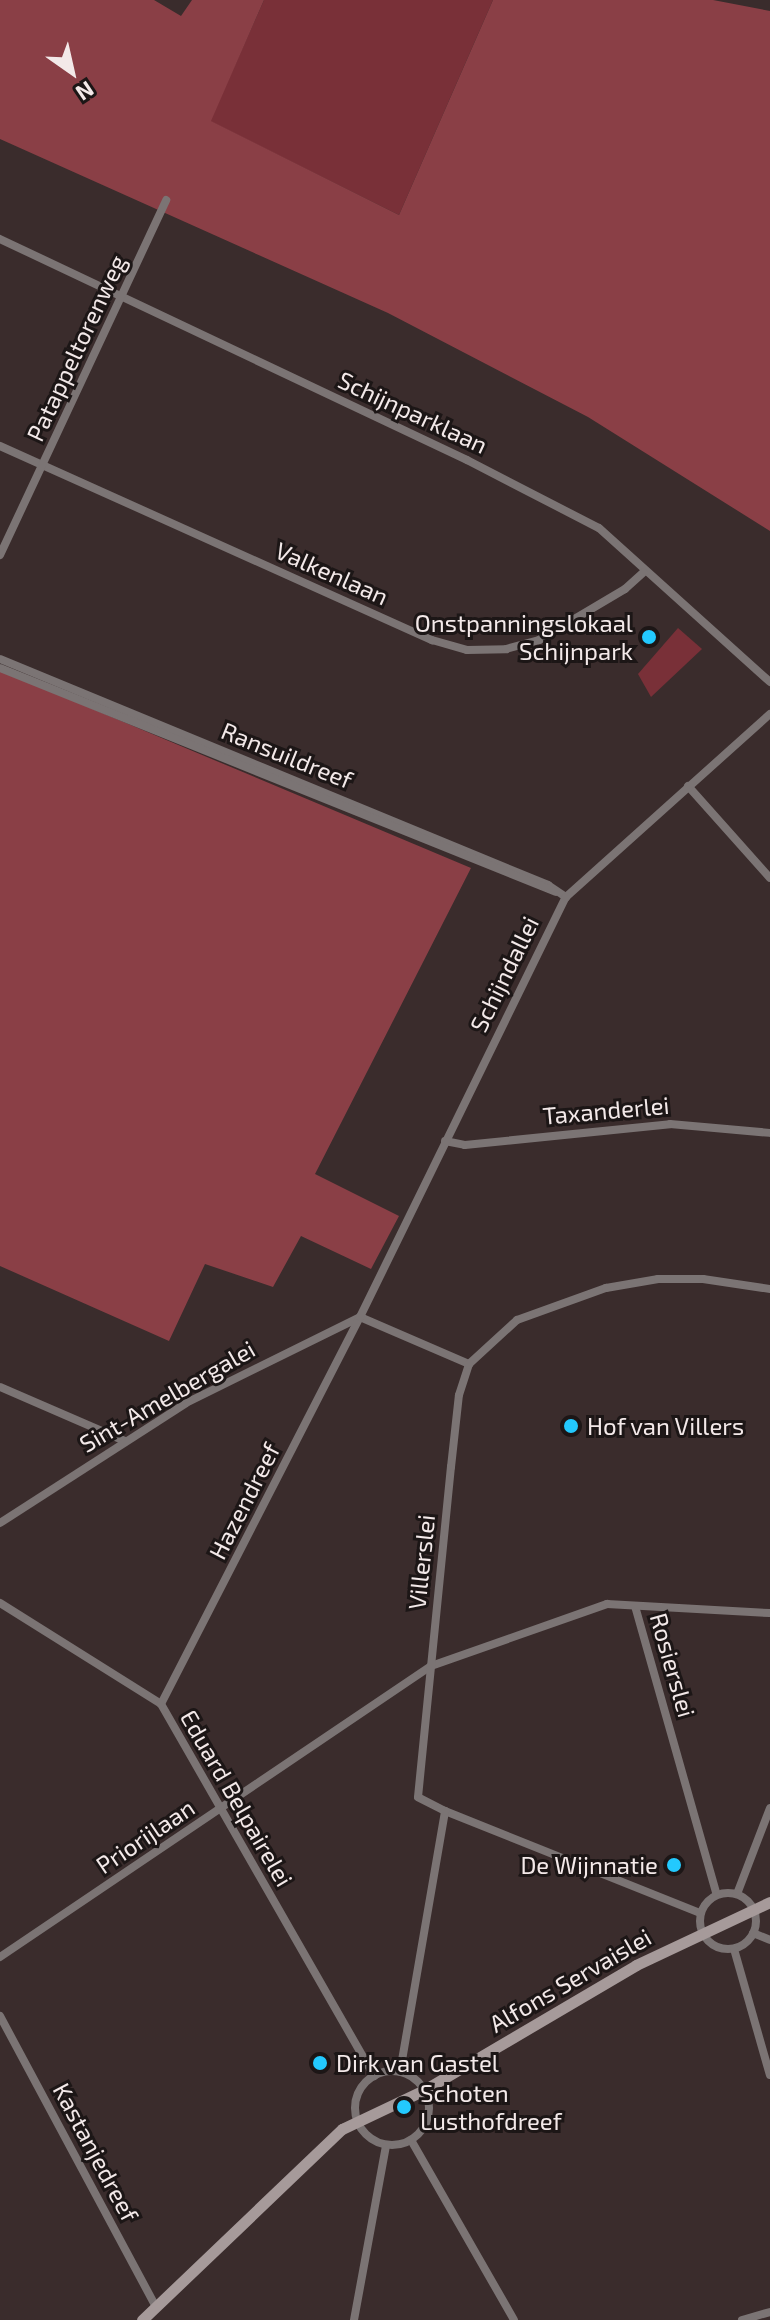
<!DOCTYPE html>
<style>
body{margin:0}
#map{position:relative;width:770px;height:2320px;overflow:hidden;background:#3a2c2c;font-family:"Exo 2",sans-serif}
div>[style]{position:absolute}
.green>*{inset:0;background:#793038}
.forest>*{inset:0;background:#8a3f46}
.street>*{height:8px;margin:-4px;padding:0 4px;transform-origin:4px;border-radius:4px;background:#7b7474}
.street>.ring{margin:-4px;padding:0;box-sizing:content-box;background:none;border:8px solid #7b7474;border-radius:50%}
.secondary>*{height:11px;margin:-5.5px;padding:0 5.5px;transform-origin:5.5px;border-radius:5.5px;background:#a69a9a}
.dots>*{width:22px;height:22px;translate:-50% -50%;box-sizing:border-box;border:4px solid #1c1616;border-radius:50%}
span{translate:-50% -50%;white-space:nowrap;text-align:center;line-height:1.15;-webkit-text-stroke:6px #1c1616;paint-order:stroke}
.street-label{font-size:24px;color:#f3e9e9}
.poi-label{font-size:24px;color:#f3e9e9}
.right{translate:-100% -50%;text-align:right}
.left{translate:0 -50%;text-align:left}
.north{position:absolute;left:32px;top:32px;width:80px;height:80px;-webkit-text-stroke:6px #1c1616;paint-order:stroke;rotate:146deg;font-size:22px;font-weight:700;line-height:32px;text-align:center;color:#f3e9e9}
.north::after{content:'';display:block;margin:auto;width:28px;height:36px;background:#f3e9e9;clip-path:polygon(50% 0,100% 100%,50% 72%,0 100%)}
</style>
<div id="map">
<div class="green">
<i style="clip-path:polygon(264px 0,493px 0,399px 215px,210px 121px)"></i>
<i style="clip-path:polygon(678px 628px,702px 649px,651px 697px,638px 674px)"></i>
</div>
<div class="forest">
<i style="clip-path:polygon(0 0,154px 0,181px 16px,192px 0,264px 0,211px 121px,399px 215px,493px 0,713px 0,770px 11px,770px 531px,588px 417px,388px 313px,0 139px)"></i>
<i style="clip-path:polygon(0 670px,471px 868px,315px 1174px,399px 1216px,371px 1269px,301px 1236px,273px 1287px,205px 1264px,169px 1341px,0 1266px)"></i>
</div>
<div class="street">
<i style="left:0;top:239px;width:517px;rotate:25.33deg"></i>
<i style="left:467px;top:460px;width:148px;rotate:27.3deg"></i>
<i style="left:599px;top:528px;width:230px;rotate:42deg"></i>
<i style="left:0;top:446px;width:474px;rotate:24.2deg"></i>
<i style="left:432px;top:640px;width:36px;rotate:16deg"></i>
<i style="left:467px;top:650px;width:39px;rotate:-1deg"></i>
<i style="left:506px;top:649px;width:34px;rotate:-15deg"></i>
<i style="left:539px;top:640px;width:100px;rotate:-30.7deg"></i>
<i style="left:625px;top:589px;width:25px;rotate:-42deg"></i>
<i style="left:0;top:555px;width:392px;rotate:-64.9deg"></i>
<i style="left:0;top:659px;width:593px;rotate:22.41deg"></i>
<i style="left:548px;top:885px;width:22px;rotate:34deg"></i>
<i style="left:0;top:668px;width:599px;rotate:21.94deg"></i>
<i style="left:688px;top:786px;width:123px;rotate:48.3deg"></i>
<i style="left:445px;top:1141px;width:20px;rotate:11deg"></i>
<i style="left:465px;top:1145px;width:206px;rotate:-5.8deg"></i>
<i style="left:670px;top:1124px;width:100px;rotate:5.1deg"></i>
<i style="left:360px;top:1317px;width:119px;rotate:23.3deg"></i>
<i style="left:0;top:1387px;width:136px;rotate:23.4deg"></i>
<i style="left:0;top:1523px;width:221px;rotate:-32.8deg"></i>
<i style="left:186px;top:1403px;width:194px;rotate:-26.3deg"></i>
<i style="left:0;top:1603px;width:190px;rotate:32.1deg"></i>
<i style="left:161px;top:1704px;width:429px;rotate:60.2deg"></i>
<i style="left:635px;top:1606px;width:300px;rotate:74.2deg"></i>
<i style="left:161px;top:1704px;width:435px;rotate:-62.8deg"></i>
<i style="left:360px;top:1317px;width:468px;rotate:-63.9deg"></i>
<i style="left:566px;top:897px;width:274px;rotate:-41.9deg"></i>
<i style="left:445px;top:1811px;width:275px;rotate:21.8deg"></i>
<i class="ring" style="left:700px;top:1893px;width:48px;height:48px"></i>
<i style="left:737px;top:1894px;width:92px;rotate:-69deg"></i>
<i style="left:753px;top:1933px;width:18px;rotate:22deg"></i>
<i style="left:734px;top:1949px;width:131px;rotate:74.1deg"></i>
<i style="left:0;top:1957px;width:520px;rotate:-34.03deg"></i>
<i style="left:431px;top:1666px;width:187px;rotate:-19.4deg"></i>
<i style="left:607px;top:1604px;width:163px;rotate:3.2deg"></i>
<i style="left:0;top:2016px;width:330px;rotate:61.8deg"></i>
<i class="ring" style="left:355px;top:2071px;width:66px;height:66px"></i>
<i style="left:400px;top:2072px;width:265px;rotate:-80.2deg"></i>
<i style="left:445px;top:1811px;width:30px;rotate:-153deg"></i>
<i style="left:418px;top:1797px;width:332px;rotate:-84.3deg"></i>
<i style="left:451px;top:1467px;width:72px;rotate:-83.7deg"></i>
<i style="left:459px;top:1395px;width:33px;rotate:-72deg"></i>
<i style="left:469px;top:1364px;width:65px;rotate:-42.5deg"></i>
<i style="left:517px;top:1320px;width:95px;rotate:-19.8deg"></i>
<i style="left:606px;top:1288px;width:53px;rotate:-9.8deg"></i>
<i style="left:658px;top:1279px;width:45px"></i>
<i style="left:703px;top:1279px;width:68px;rotate:8.5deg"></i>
<i style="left:411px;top:2140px;width:207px;rotate:60.2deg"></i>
<i style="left:354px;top:2320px;width:178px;rotate:-79.6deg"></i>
<i style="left:742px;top:2320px;width:29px;rotate:-16deg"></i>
</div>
<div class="secondary">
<i style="left:142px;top:2320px;width:277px;rotate:-43.7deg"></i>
<i style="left:342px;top:2129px;width:91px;rotate:-25.4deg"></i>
<i style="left:424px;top:2090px;width:246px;rotate:-30.5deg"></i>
<i style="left:636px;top:1965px;width:148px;rotate:-25.2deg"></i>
</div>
<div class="dots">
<i style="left:649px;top:637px;background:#23c9fe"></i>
<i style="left:571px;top:1426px;background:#23c9fe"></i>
<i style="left:674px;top:1865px;background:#23c9fe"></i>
<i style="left:320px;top:2063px;background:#23c9fe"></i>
<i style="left:404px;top:2107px;background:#23c9fe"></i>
</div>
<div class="street-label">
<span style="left:76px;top:348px;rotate:-65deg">Patappeltorenweg</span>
<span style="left:413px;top:412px;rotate:25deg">Schijnparklaan</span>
<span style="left:332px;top:573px;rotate:24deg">Valkenlaan</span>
<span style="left:287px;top:755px;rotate:22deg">Ransuildreef</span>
<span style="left:504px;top:974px;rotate:-64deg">Schijndallei</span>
<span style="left:606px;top:1110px;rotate:-5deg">Taxanderlei</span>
<span style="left:167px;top:1396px;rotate:-30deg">Sint-Amelbergalei</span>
<span style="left:244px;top:1501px;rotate:-63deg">Hazendreef</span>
<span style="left:421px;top:1562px;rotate:-84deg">Villerslei</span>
<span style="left:673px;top:1665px;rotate:74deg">Rosierslei</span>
<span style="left:237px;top:1798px;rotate:60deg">Eduard Belpairelei</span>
<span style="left:145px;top:1836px;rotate:-34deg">Priorijlaan</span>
<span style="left:570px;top:1980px;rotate:-30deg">Alfons Servaislei</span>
<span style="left:96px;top:2152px;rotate:62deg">Kastanjedreef</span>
</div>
<div class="poi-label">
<span class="right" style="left:633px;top:637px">Onstpanningslokaal<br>Schijnpark</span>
<span class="left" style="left:587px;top:1426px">Hof van Villers</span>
<span class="right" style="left:658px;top:1865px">De Wijnnatie</span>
<span class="left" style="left:336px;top:2063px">Dirk van Gastel</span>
<span class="left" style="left:420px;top:2107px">Schoten<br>Lusthofdreef</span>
</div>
<div class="north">N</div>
</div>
